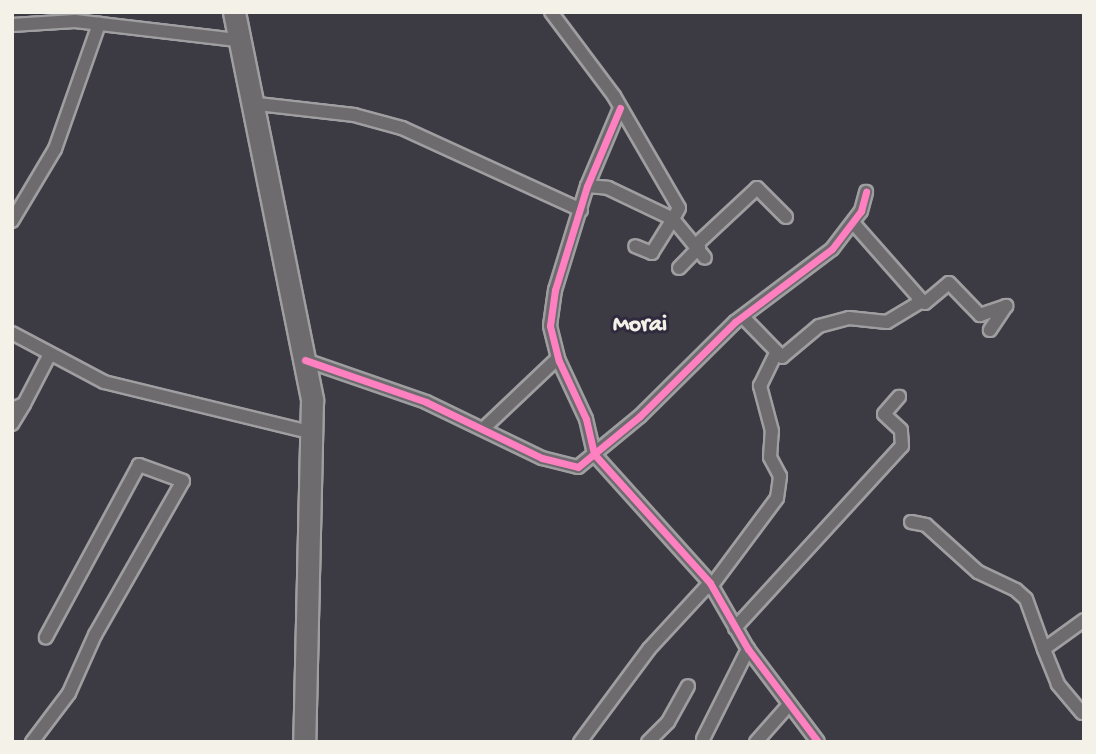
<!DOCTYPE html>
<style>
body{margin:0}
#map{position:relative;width:1096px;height:754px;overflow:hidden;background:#3c3a43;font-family:"Gochi Hand",sans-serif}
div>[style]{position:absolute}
.roads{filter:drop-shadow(2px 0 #9f9ea0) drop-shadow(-2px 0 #9f9ea0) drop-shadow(0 2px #9f9ea0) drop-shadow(0 -2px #9f9ea0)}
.street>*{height:12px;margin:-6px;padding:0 6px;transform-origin:6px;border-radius:6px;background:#6e6b6e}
.highway>*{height:21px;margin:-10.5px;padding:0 10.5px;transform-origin:10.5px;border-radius:10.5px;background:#6e6b6e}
.cycleway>*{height:7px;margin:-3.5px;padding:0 3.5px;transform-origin:3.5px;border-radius:3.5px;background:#ff80c0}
span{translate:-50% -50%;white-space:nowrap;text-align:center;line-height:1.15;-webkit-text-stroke:6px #2f2a3d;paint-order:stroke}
.quarter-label{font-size:23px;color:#f4f1e8;font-weight:700}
.frame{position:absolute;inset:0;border:14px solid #f4f1e8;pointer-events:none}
</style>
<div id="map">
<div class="roads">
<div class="street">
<i style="left:551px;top:12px;width:105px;rotate:53.1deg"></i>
<i style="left:614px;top:96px;width:129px;rotate:59.9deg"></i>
<i style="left:679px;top:208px;width:13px;rotate:119deg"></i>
<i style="left:673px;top:219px;width:50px;rotate:50.6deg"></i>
<i style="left:12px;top:25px;width:63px;rotate:-3.6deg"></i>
<i style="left:75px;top:21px;width:163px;rotate:6.7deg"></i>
<i style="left:249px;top:103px;width:106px;rotate:6.5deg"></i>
<i style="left:354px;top:115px;width:50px;rotate:15.2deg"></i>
<i style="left:402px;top:128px;width:197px;rotate:24.6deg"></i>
<i style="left:620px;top:108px;width:85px;rotate:112.9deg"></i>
<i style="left:587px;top:186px;width:109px;rotate:107.1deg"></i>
<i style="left:555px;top:290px;width:36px;rotate:98deg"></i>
<i style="left:550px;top:326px;width:36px;rotate:76deg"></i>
<i style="left:559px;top:361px;width:64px;rotate:65deg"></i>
<i style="left:586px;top:419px;width:36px;rotate:77deg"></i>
<i style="left:594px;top:454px;width:173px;rotate:48deg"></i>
<i style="left:710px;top:583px;width:76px;rotate:60.1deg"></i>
<i style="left:748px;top:649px;width:116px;rotate:53deg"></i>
<i style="left:587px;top:186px;width:21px;rotate:5deg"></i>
<i style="left:608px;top:188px;width:72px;rotate:25.5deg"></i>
<i style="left:673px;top:219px;width:40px;rotate:122deg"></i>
<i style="left:652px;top:253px;width:18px;rotate:-158deg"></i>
<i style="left:12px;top:221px;width:84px;rotate:-59.2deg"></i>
<i style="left:55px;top:149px;width:133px;rotate:-70.6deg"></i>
<i style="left:697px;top:244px;width:82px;rotate:-43deg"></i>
<i style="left:757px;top:188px;width:41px;rotate:45deg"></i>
<i style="left:679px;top:268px;width:29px;rotate:-46deg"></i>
<i style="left:918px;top:301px;width:7px;rotate:16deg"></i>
<i style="left:925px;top:303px;width:31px;rotate:-40deg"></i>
<i style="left:949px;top:283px;width:45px;rotate:45.9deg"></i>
<i style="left:980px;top:315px;width:28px;rotate:-19deg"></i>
<i style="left:1006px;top:306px;width:29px;rotate:124deg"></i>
<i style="left:743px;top:317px;width:56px;rotate:45.7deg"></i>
<i style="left:782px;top:357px;width:48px;rotate:-40deg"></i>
<i style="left:819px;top:326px;width:31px;rotate:-15deg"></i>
<i style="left:849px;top:318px;width:38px;rotate:6deg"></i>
<i style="left:887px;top:322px;width:41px;rotate:-31deg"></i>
<i style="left:922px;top:301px;width:103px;rotate:-131.4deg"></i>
<i style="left:12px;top:333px;width:104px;rotate:28deg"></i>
<i style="left:104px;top:382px;width:216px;rotate:13.7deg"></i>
<i style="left:305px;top:360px;width:128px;rotate:19.1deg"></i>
<i style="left:426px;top:402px;width:129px;rotate:25.8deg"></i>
<i style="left:542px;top:458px;width:37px;rotate:14deg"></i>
<i style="left:578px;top:467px;width:80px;rotate:-39.4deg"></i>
<i style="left:640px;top:416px;width:134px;rotate:-44.7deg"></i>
<i style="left:735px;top:322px;width:121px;rotate:-37deg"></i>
<i style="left:832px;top:249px;width:48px;rotate:-52.7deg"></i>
<i style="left:861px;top:211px;width:20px;rotate:-75deg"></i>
<i style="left:12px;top:409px;width:13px;rotate:-23deg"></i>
<i style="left:24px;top:404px;width:54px;rotate:-62.5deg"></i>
<i style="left:12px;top:424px;width:23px;rotate:-59deg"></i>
<i style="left:483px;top:429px;width:103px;rotate:-43.4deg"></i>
<i style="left:911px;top:522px;width:15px;rotate:11deg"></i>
<i style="left:926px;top:525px;width:70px;rotate:42.1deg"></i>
<i style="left:978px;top:572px;width:42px;rotate:25.3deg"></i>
<i style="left:1016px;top:590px;width:13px;rotate:42deg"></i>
<i style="left:1026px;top:599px;width:53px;rotate:70.2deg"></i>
<i style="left:710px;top:588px;width:112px;rotate:-53.3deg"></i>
<i style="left:777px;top:498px;width:22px;rotate:-82deg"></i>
<i style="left:780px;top:476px;width:21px;rotate:-118deg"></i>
<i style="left:770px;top:457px;width:26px;rotate:-86deg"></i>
<i style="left:772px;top:431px;width:47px;rotate:-104.9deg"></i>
<i style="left:760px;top:386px;width:34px;rotate:-64deg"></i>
<i style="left:735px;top:628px;width:247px;rotate:-47.5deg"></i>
<i style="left:902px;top:446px;width:16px;rotate:-94deg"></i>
<i style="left:901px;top:430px;width:23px;rotate:-137deg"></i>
<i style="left:884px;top:414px;width:23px;rotate:-49deg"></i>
<i style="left:1082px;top:713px;width:38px;rotate:-130deg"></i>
<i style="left:1058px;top:684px;width:38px;rotate:-112deg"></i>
<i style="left:1044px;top:649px;width:49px;rotate:-35.9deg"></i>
<i style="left:703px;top:739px;width:101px;rotate:-63.4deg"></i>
<i style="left:32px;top:742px;width:61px;rotate:-52.9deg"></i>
<i style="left:69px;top:693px;width:64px;rotate:-65.9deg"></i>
<i style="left:95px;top:635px;width:177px;rotate:-60.3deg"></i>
<i style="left:183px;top:481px;width:47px;rotate:-160deg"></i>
<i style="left:139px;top:465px;width:196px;rotate:118.4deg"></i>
<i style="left:580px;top:742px;width:116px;rotate:-53.4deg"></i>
<i style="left:649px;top:649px;width:90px;rotate:-47.3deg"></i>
<i style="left:648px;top:742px;width:28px;rotate:-45deg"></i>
<i style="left:668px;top:722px;width:41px;rotate:-60.9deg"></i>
<i style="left:756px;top:742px;width:48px;rotate:-48.4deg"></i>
</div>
<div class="highway">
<i style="left:234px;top:12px;width:396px;rotate:78.6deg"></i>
<i style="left:312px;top:400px;width:342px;rotate:91.3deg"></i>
</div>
</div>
<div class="cycleway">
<i style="left:620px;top:108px;width:85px;rotate:112.9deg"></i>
<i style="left:587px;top:186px;width:109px;rotate:107.1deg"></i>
<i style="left:555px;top:290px;width:36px;rotate:98deg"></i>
<i style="left:550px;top:326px;width:36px;rotate:76deg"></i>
<i style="left:559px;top:361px;width:64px;rotate:65deg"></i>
<i style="left:586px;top:419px;width:36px;rotate:77deg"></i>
<i style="left:594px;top:454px;width:173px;rotate:48deg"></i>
<i style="left:710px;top:583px;width:76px;rotate:60.1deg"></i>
<i style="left:748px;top:649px;width:116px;rotate:53deg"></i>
<i style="left:305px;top:360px;width:128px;rotate:19.1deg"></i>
<i style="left:426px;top:402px;width:129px;rotate:25.8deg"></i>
<i style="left:542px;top:458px;width:37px;rotate:14deg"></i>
<i style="left:578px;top:467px;width:80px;rotate:-39.4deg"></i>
<i style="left:640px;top:416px;width:134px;rotate:-44.7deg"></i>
<i style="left:735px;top:322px;width:121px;rotate:-37deg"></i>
<i style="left:832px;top:249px;width:48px;rotate:-52.7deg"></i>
<i style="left:861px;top:211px;width:20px;rotate:-75deg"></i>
</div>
<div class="quarter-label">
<span style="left:640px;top:326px">Morai</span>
</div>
<div class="frame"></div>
</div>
